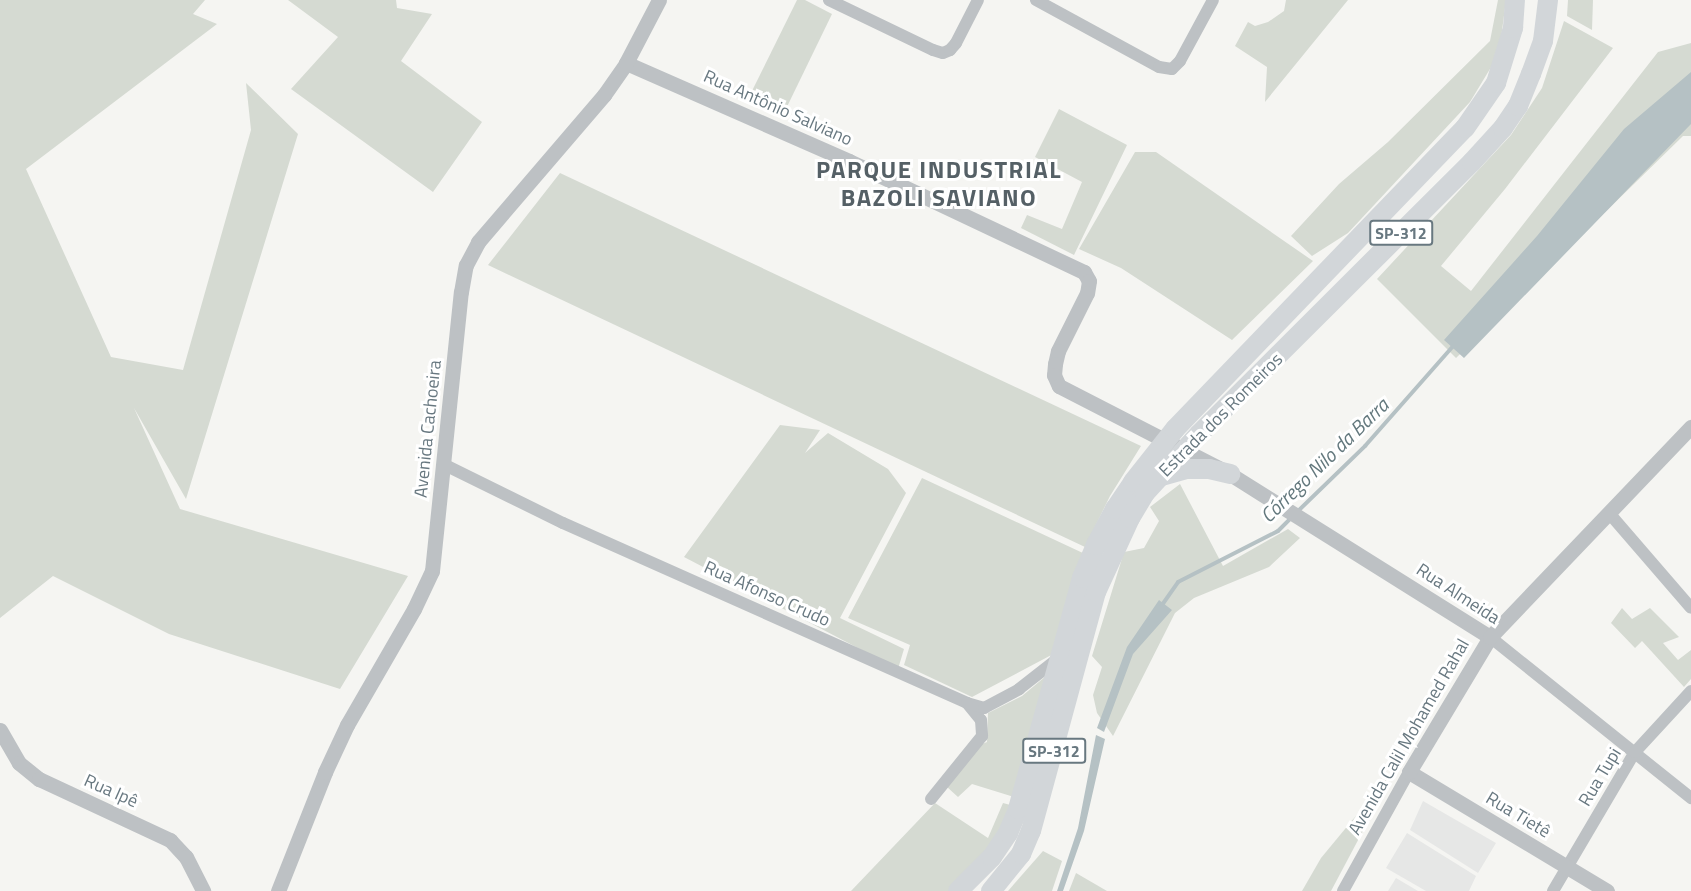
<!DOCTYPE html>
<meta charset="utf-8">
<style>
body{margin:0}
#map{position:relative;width:1691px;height:891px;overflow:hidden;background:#f5f5f2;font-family:"Titillium Web",sans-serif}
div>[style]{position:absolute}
.built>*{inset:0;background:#e6e7e6}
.green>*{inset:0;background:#d5dad2}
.water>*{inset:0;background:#b5c1c4}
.stream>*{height:4px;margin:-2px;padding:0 2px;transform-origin:2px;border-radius:2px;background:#b5c1c4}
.minor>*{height:12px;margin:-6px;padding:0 6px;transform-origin:6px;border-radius:6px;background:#bdc1c4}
.tertiary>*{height:15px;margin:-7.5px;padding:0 7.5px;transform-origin:7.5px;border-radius:7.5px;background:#bdc1c4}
.primary>*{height:20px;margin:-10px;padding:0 10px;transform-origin:10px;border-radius:10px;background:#d2d6d9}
span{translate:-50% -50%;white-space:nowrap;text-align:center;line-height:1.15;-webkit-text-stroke:6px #fff;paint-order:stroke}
.shield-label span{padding:2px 4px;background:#fff;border:2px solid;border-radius:4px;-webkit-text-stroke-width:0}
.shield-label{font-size:16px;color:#687880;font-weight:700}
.street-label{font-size:18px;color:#687880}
.water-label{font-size:20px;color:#63787d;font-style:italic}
.district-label{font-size:24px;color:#556066;font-weight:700;letter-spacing:1.5px}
</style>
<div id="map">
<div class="built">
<i style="clip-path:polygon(1423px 801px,1496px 843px,1478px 873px,1410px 830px)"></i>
<i style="clip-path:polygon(1407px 833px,1476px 876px,1469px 891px,1426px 891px,1386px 868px)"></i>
<i style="clip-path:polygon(1396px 878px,1418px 891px,1388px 891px)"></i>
</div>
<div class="green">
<i style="clip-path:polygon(0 0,205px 0,193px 14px,217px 24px,26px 169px,111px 357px,183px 370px,251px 130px,246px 83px,298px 134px,186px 499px,134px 408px,180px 509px,408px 576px,340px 689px,169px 634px,53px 576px,0 618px)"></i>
<i style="clip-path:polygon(288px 0,396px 0,397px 8px,432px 14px,401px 61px,482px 122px,433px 192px,291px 89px,338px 37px)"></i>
<i style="clip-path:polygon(797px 0,805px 0,832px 14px,782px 117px,748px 99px)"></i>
<i style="clip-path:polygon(1286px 0,1348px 0,1265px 102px,1267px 67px,1235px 46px,1248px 22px,1255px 26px,1268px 22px,1284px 11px)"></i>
<i style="clip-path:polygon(1498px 0,1506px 0,1499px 54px,1470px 102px,1348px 233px,1312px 256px,1291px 236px,1339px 184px,1388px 142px,1490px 41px)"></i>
<i style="clip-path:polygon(1568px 0,1593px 0,1592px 30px,1567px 16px)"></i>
<i style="clip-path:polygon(1564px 21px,1613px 48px,1505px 189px,1441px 266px,1471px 291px,1658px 52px,1691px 43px,1691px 136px,1683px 136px,1456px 358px,1377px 279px,1511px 135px,1542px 88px)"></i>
<i style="clip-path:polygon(1059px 109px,1127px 145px,1074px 255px,1021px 228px,1027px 215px,1062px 229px,1082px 182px,1035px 157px)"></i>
<i style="clip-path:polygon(1135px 152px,1156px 152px,1313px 261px,1232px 340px,1121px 268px,1079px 249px)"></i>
<i style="clip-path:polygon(560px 173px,1141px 446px,1110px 496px,1085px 547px,488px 265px)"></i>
<i style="clip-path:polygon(780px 425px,820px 430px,805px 453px,828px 433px,888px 469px,906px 493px,840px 618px,904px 649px,898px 669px,684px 557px)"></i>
<i style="clip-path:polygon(922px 478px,1085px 554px,1057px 652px,972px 697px,904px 665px,910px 645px,848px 618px)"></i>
<i style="clip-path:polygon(1180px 484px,1223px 566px,1288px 529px,1300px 538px,1269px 567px,1194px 598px,1175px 613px,1113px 736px,1097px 713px,1093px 695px,1102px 667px,1092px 656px,1124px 552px,1144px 548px,1159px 521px,1150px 507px)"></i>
<i style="clip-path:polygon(1622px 608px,1632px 619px,1650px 608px,1679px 637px,1663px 643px,1678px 660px,1691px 650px,1691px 679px,1684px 687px,1642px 641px,1635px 648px,1611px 623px)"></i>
<i style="clip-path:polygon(1052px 671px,1014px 797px,972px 784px,958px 797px,947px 787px,980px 745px,987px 742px,988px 713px,1022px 696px)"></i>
<i style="clip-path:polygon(1398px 765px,1331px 891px,1302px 891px,1321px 858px)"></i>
<i style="clip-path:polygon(935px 803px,988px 838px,1003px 803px,1014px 806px,1004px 832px,951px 891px,851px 891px)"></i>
<i style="clip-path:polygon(1043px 851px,1062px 861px,1052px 891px,1008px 891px)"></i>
<i style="clip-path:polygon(1076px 873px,1107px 891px,1069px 891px)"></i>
</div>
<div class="water">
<i style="clip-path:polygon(1691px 72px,1691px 124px,1464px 358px,1444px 340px,1537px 236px,1624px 129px)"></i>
<i style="clip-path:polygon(1159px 600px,1172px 610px,1133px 654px,1104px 732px,1097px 728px,1127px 647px)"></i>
<i style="clip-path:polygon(1096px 735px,1105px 739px,1084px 831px,1063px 891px,1057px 891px,1078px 828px)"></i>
</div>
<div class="stream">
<i style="left:1297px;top:512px;width:95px;rotate:-44.1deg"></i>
<i style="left:1365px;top:446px;width:135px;rotate:-48.6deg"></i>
<i style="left:1162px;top:605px;width:28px;rotate:-55deg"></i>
<i style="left:1178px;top:582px;width:112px;rotate:-27deg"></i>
<i style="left:1278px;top:531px;width:20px;rotate:-45deg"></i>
</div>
<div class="minor">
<i style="left:829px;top:0;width:115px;rotate:25.7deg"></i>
<i style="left:933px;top:50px;width:10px;rotate:17deg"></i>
<i style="left:943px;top:53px;width:8px;rotate:-23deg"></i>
<i style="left:950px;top:50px;width:9px;rotate:-49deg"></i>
<i style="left:956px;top:43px;width:48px;rotate:-62.9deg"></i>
<i style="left:1036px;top:0;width:140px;rotate:28.6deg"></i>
<i style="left:1159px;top:67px;width:13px;rotate:9deg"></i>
<i style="left:1172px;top:69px;width:11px;rotate:-45deg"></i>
<i style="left:1180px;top:61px;width:69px;rotate:-61.6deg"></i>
<i style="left:445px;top:465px;width:131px;rotate:26.2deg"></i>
<i style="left:563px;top:523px;width:442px;rotate:24deg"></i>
<i style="left:967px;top:703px;width:22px;rotate:51deg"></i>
<i style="left:981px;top:720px;width:16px;rotate:86deg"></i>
<i style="left:982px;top:736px;width:81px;rotate:129deg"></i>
<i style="left:1609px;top:513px;width:125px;rotate:49.2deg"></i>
<i style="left:1490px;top:637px;width:258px;rotate:38.7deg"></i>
<i style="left:967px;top:703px;width:18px;rotate:16deg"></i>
<i style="left:984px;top:708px;width:40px;rotate:-28deg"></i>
<i style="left:1019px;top:689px;width:52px;rotate:-38deg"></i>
<i style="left:1343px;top:891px;width:136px;rotate:-61deg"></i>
<i style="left:1553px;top:891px;width:161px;rotate:-59.5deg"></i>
<i style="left:1635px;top:752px;width:83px;rotate:-47.4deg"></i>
</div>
<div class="tertiary">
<i style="left:626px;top:63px;width:244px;rotate:23.7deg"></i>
<i style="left:849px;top:161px;width:260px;rotate:25.3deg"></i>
<i style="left:1084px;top:272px;width:10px;rotate:61deg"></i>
<i style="left:1089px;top:281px;width:12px;rotate:99deg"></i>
<i style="left:1087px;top:293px;width:65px;rotate:116.6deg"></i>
<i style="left:1058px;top:351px;width:13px;rotate:103deg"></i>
<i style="left:1055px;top:364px;width:11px;rotate:95deg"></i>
<i style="left:1054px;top:375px;width:12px;rotate:66deg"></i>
<i style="left:1059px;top:386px;width:192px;rotate:27.2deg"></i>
<i style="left:1230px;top:474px;width:307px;rotate:32.1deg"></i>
<i style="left:0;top:730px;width:38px;rotate:60deg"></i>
<i style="left:19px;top:763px;width:26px;rotate:39deg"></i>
<i style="left:39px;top:779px;width:145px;rotate:25deg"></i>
<i style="left:170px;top:840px;width:23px;rotate:47deg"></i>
<i style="left:186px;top:857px;width:38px;rotate:63deg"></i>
<i style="left:278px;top:891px;width:128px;rotate:-68.4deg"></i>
<i style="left:325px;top:772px;width:52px;rotate:-64.9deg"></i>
<i style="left:347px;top:725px;width:134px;rotate:-60deg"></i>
<i style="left:414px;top:609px;width:42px;rotate:-64.7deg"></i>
<i style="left:432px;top:571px;width:281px;rotate:-84.1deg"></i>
<i style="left:461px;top:292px;width:27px;rotate:-80deg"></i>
<i style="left:466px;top:265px;width:26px;rotate:-62deg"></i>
<i style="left:478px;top:242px;width:194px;rotate:-49.4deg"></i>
<i style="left:604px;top:95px;width:39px;rotate:-55deg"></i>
<i style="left:626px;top:63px;width:71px;rotate:-62.4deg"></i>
<i style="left:1607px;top:891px;width:231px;rotate:-149deg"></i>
<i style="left:1409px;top:772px;width:157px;rotate:-59deg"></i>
<i style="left:1490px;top:637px;width:291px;rotate:-46.3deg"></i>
</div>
<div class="primary">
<i style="left:1162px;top:476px;width:25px;rotate:-16deg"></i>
<i style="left:1186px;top:469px;width:23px"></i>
<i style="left:1209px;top:469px;width:22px;rotate:13deg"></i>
<i style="left:958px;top:891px;width:48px;rotate:-45deg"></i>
<i style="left:992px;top:857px;width:29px;rotate:-56deg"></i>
<i style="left:1008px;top:833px;width:26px;rotate:-67deg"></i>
<i style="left:1018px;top:809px;width:240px;rotate:-74.5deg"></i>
<i style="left:1082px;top:578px;width:36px;rotate:-67deg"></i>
<i style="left:1096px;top:545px;width:41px;rotate:-62.2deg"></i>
<i style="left:1115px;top:509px;width:32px;rotate:-56deg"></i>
<i style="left:1133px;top:482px;width:68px;rotate:-51.6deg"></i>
<i style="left:1175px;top:429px;width:418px;rotate:-46.1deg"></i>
<i style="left:1465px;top:128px;width:55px;rotate:-55.4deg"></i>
<i style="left:1496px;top:83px;width:58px;rotate:-72.8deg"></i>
<i style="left:1513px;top:28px;width:28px;rotate:-86deg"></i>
<i style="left:991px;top:891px;width:48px;rotate:-51deg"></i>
<i style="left:1021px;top:854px;width:25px;rotate:-67deg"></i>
<i style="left:1031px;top:831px;width:248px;rotate:-74.8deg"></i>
<i style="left:1096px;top:592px;width:81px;rotate:-65.3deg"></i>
<i style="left:1130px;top:518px;width:29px;rotate:-59deg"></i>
<i style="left:1145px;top:493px;width:80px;rotate:-47.5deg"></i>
<i style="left:1199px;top:434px;width:385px;rotate:-44.9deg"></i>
<i style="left:1472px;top:162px;width:46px;rotate:-47.6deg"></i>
<i style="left:1503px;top:128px;width:27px;rotate:-56deg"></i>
<i style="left:1518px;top:106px;width:35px;rotate:-68deg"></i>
<i style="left:1531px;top:74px;width:35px;rotate:-70deg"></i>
<i style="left:1543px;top:41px;width:41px;rotate:-83deg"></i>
</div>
<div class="shield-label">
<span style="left:1401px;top:233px">SP-312</span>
<span style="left:1054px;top:751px">SP-312</span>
</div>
<div class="street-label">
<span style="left:778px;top:108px;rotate:24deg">Rua Antônio Salviano</span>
<span style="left:1221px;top:415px;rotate:-45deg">Estrada dos Romeiros</span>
<span style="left:428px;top:429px;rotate:-84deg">Avenida Cachoeira</span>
<span style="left:767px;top:594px;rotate:24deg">Rua Afonso Crudo</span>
<span style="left:1458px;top:594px;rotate:33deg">Rua Almeida</span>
<span style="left:1409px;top:737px;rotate:-60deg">Avenida Calil Mohamed Rahal</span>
<span style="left:1600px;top:777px;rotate:-59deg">Rua Tupi</span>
<span style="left:111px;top:791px;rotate:24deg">Rua Ipê</span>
<span style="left:1518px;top:815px;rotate:31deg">Rua Tietê</span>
</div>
<div class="water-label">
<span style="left:1324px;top:460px;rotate:-44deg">Córrego Nilo da Barra</span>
</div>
<div class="district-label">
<span style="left:939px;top:184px">PARQUE INDUSTRIAL<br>BAZOLI SAVIANO</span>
</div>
</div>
